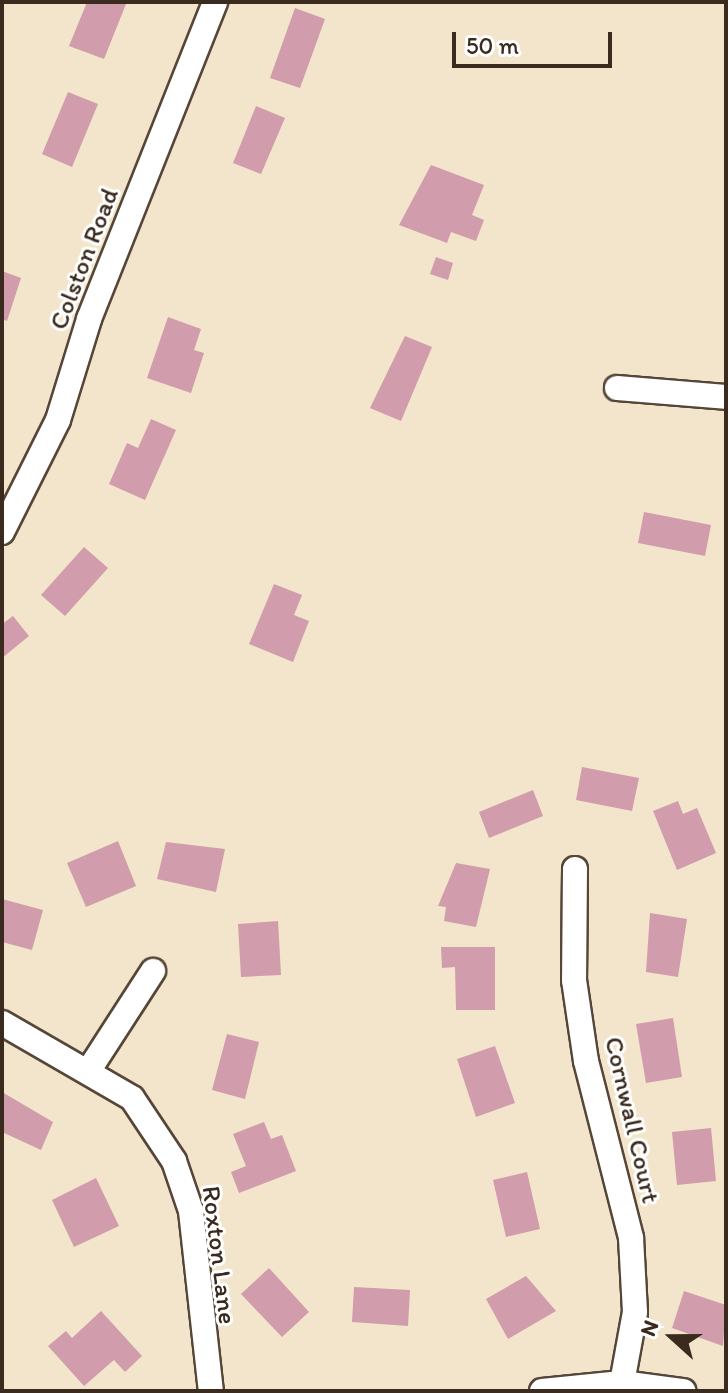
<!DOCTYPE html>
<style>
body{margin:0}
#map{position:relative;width:728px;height:1393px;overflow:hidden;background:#f2e5cb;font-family:Itim,sans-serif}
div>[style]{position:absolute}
.building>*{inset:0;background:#d19cac}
.roads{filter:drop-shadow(2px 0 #564638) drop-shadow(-2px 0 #564638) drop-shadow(0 2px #564638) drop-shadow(0 -2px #564638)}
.minor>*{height:24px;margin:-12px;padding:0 12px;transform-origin:12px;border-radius:12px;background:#fff}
span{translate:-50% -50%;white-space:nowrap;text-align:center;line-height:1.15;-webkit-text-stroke:6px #fff;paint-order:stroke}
.street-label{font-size:26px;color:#3b2a1e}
.frame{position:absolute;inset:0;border:4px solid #3b2a1e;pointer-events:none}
.north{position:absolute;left:632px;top:1297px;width:80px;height:80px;-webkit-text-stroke:6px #fff;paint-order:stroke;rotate:291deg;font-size:22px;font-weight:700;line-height:32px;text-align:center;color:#3b2a1e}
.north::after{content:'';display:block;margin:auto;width:28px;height:36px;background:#3b2a1e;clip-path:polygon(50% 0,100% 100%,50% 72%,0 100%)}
.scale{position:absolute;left:452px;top:32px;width:160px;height:36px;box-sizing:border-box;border:4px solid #3b2a1e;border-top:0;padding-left:10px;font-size:24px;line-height:28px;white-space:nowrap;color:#3b2a1e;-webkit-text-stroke:6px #fff;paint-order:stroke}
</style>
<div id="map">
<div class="building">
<i style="clip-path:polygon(87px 2px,126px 4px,104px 59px,69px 46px)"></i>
<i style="clip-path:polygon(295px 8px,325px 19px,300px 88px,270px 78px)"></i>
<i style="clip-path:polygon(68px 92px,98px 104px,72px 167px,42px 154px)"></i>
<i style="clip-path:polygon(256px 106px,285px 118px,261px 174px,233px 163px)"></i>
<i style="clip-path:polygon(431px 165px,484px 185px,472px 215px,484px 220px,476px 241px,451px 232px,447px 243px,399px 225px)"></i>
<i style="clip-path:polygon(436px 257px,453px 263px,448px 280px,430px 274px)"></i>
<i style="clip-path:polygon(2px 271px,21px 278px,7px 321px,2px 319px)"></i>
<i style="clip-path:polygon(168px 317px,201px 329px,194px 350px,204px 353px,191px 393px,147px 378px)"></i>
<i style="clip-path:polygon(405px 336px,432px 347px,401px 421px,370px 408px)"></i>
<i style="clip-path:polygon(151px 419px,176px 430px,145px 500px,109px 484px,127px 443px,138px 448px)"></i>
<i style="clip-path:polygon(644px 512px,711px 525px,705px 556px,638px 543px)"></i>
<i style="clip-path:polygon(84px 547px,108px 568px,65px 616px,41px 595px)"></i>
<i style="clip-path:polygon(274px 584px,302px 595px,294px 615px,309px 621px,293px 662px,249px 644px)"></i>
<i style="clip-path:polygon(13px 616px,29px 636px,2px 658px,2px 624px)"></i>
<i style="clip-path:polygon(582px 767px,639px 778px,632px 811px,576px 800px)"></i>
<i style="clip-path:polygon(533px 790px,543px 816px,489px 838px,479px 812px)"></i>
<i style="clip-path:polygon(678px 801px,683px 814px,697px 808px,716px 853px,677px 870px,653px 811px)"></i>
<i style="clip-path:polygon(118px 841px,136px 886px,86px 907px,67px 863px)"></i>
<i style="clip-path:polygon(166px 842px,225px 849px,216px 892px,157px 879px)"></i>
<i style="clip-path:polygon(456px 863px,490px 869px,476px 927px,444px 921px,446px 907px,438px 906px)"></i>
<i style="clip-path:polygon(2px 899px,43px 910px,32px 950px,2px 942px)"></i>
<i style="clip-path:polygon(650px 913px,687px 919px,678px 977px,646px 972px)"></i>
<i style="clip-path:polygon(278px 921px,281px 975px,241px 977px,238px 924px)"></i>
<i style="clip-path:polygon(441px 947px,495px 947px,495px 1010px,456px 1010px,455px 967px,442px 968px)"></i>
<i style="clip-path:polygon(673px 1018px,682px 1077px,646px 1083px,636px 1024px)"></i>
<i style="clip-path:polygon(227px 1034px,259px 1042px,245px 1099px,212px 1090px)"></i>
<i style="clip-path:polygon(495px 1046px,515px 1103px,476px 1117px,457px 1059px)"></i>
<i style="clip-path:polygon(2px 1092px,53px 1122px,41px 1150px,2px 1132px)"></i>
<i style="clip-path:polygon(264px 1122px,271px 1139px,282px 1135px,296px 1171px,239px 1193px,231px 1172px,246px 1166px,233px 1134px)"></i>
<i style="clip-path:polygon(711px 1128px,716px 1181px,677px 1185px,672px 1132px)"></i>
<i style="clip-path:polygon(527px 1172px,540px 1229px,506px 1237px,493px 1180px)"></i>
<i style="clip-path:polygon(96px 1178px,119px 1226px,74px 1247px,52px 1200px)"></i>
<i style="clip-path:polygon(269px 1268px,309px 1312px,282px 1337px,241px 1294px)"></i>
<i style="clip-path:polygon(526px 1276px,556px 1311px,508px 1339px,486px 1299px)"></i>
<i style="clip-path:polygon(354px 1287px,410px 1290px,408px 1326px,352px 1322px)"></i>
<i style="clip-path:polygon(684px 1291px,726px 1305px,723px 1346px,672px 1328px)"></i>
<i style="clip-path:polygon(101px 1311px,142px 1356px,125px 1372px,114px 1360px,84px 1386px,48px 1346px,66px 1331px,72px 1338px)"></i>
</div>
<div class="roads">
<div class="minor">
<i style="left:617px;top:388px;width:109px;rotate:4.7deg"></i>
<i style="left:2px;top:532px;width:125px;rotate:-63.4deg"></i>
<i style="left:58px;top:420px;width:106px;rotate:-72.9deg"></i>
<i style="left:89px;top:319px;width:341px;rotate:-68.3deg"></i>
<i style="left:575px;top:869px;width:111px;rotate:90.5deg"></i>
<i style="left:574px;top:980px;width:82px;rotate:81.6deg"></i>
<i style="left:586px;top:1061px;width:183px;rotate:75.7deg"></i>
<i style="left:631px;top:1238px;width:74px;rotate:86.9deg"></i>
<i style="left:635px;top:1312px;width:72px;rotate:100.4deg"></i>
<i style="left:2px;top:1023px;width:150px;rotate:30deg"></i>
<i style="left:132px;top:1098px;width:76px;rotate:56.3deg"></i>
<i style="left:174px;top:1161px;width:53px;rotate:71.2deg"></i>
<i style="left:191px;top:1211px;width:181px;rotate:83.7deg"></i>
<i style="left:89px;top:1070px;width:118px;rotate:-57.1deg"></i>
<i style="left:542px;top:1391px;width:80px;rotate:-5.7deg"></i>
<i style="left:622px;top:1383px;width:62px;rotate:7.5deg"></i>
</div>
</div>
<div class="street-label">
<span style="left:84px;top:259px;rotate:-69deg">Colston Road</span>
<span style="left:632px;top:1120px;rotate:77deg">Cornwall Court</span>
<span style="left:219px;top:1255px;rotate:83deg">Roxton Lane</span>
</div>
<div class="frame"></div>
<div class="north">N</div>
<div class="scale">50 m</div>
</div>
